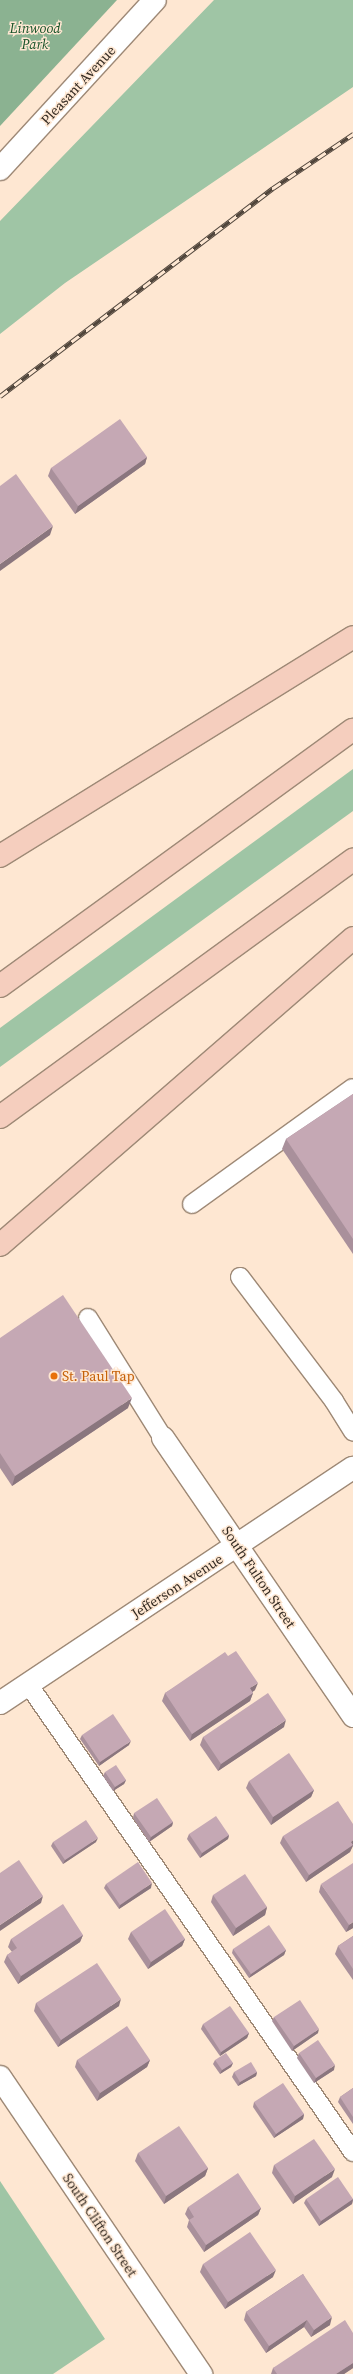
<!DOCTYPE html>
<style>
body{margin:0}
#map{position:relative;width:353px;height:2374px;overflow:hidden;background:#fee7d2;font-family:"Source Serif 4",serif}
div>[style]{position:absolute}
.green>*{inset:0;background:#9fc5a5}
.forest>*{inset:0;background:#8bb291}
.roads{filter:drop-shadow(1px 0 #9e8976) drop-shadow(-1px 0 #9e8976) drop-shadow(0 1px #9e8976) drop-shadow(0 -1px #9e8976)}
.lane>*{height:18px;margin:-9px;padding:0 9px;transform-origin:9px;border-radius:9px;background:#fff}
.street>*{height:22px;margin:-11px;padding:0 11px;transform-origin:11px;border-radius:11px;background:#fff}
.secondary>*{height:22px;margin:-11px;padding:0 11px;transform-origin:11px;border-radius:11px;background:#fff}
.highway>*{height:22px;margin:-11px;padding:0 11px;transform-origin:11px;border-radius:11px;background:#f5cebe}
.rail>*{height:4.5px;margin-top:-2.25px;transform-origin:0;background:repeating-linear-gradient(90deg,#fee7d2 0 9px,#50453b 0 18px);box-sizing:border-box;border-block:1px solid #50453b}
.wall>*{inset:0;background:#a9909b}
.shaded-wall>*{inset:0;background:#8a767e}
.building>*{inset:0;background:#c5a8b4}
.dots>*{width:11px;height:11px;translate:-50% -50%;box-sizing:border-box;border:2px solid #fee7d2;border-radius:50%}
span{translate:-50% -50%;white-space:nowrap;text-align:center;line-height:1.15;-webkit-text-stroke:3px #fee7d2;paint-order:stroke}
.park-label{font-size:14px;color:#165228;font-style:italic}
.street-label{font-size:14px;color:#342b23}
.food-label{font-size:14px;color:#c56008}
.left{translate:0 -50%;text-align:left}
</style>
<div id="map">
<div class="green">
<i style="clip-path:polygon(214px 0,353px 0,353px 87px,65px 283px,0 334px,0 221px)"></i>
<i style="clip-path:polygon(353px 769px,353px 811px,0 1067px,0 1028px)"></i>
<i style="clip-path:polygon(0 2181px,105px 2339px,53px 2374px,0 2374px)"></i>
</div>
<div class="forest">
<i style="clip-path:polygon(0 0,117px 0,0 126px)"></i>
</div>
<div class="roads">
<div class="lane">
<i style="left:192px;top:1204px;width:198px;rotate:-35.8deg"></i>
<i style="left:240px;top:1277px;width:156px;rotate:52.8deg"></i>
<i style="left:334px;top:1401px;width:36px;rotate:58deg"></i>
<i style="left:88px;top:1318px;width:142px;rotate:58deg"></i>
<i style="left:28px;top:1684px;width:570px;rotate:55.22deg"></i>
</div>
<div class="street">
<i style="left:163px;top:1438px;width:337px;rotate:55.6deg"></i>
<i style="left:0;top:2077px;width:359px;rotate:55.9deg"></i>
</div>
<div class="secondary">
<i style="left:0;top:169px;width:229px;rotate:-47.5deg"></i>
<i style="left:0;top:1703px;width:424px;rotate:-33.7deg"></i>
</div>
<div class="highway">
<i style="left:0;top:856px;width:415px;rotate:-31.8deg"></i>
<i style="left:0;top:986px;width:436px;rotate:-36deg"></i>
<i style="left:0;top:1117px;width:437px;rotate:-36.1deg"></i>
<i style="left:0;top:1245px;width:468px;rotate:-41deg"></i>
</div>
</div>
<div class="rail">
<i style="left:0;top:396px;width:343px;rotate:-37.3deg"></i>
<i style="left:273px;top:188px;width:97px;rotate:-34deg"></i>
</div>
<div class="wall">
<i style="clip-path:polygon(147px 457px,145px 464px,75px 514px,48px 476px,51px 468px)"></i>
<i style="clip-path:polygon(353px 1094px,353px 1254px,282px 1149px,286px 1139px)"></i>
<i style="clip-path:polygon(0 1338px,128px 1408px,12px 1486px,0 1468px)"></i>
<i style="clip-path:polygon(228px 1656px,255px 1690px,252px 1692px,253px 1693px,250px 1701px,190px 1741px,162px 1701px,165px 1693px)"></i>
<i style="clip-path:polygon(284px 1727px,218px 1771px,200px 1745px,203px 1737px)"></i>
<i style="clip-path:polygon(82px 1735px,129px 1745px,99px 1766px,80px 1739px)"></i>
<i style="clip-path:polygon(105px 1772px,126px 1780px,124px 1784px,113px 1791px,103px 1776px)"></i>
<i style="clip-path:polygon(249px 1781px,314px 1790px,311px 1797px,271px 1825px,246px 1788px)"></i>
<i style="clip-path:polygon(134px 1813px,173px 1822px,172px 1826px,149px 1842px,133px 1818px)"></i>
<i style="clip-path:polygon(189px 1834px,229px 1835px,228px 1839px,200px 1858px,187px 1839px)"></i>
<i style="clip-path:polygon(283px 1836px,352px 1846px,350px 1852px,306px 1882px,280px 1843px)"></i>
<i style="clip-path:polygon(53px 1842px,96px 1842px,63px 1864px,51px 1846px)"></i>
<i style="clip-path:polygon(106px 1884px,151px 1888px,119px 1909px,104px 1888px)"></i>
<i style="clip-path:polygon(321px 1884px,353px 1928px,346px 1932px,319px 1892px)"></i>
<i style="clip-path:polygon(213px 1895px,267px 1907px,265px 1915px,233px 1936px,211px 1902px)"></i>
<i style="clip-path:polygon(131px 1932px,185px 1939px,182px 1946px,148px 1969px,128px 1939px)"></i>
<i style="clip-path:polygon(83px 1935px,80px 1942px,18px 1984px,4px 1962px,7px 1955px,12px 1952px,8px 1947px,11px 1939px)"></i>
<i style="clip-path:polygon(353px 1936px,353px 1980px,335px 1954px,338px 1946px)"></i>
<i style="clip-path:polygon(233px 1949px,286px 1950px,284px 1955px,249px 1978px,232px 1953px)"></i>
<i style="clip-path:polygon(36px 2003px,119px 2006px,58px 2047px,34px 2011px)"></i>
<i style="clip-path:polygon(274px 2017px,318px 2033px,292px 2051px,272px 2021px)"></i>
<i style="clip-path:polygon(203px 2024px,249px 2033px,247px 2038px,220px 2056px,201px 2029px)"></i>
<i style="clip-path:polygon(299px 2053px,334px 2070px,314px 2083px,297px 2058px)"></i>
<i style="clip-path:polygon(77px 2060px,150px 2060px,147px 2067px,97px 2101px,75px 2067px)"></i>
<i style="clip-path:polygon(215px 2060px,233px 2063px,231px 2067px,220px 2074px,213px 2064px)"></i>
<i style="clip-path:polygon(234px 2072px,257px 2072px,256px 2076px,238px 2086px,232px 2077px)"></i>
<i style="clip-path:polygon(353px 2088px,353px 2124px,338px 2102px,340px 2097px)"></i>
<i style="clip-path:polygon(254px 2102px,304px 2114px,303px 2119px,274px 2138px,253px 2107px)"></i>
<i style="clip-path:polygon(138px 2153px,208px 2168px,205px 2176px,164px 2204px,135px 2161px)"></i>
<i style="clip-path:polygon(274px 2165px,332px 2177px,293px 2204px,272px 2173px)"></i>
<i style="clip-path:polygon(306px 2199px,353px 2199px,353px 2200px,352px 2204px,319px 2226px,304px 2203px)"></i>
<i style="clip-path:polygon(188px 2207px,261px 2208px,258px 2215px,204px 2252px,187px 2227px,189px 2220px,185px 2214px)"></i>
<i style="clip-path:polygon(203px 2264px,273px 2277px,225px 2309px,200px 2272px)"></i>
<i style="clip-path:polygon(303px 2274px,330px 2325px,311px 2337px,304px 2327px,266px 2353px,244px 2320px,246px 2312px)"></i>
<i style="clip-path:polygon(353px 2333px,353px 2368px,344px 2374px,271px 2374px,273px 2368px)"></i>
</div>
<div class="shaded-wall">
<i style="clip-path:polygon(147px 457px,145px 464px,75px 514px,78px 506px)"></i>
<i style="clip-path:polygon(53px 526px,50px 535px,0 571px,0 564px)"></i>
<i style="clip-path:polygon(132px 1398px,128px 1408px,12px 1486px,15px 1476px)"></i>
<i style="clip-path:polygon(258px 1683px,255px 1690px,247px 1696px,250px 1688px)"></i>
<i style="clip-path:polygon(253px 1693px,250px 1701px,190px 1741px,192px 1734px)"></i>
<i style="clip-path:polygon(286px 1720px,284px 1727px,218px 1771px,221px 1764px)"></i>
<i style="clip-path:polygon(131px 1741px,129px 1745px,99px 1766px,100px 1762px)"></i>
<i style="clip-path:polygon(126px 1780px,124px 1784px,113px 1791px,115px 1787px)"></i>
<i style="clip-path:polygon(314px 1790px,311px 1797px,271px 1825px,273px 1817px)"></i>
<i style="clip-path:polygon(173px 1822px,172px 1826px,149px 1842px,151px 1837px)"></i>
<i style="clip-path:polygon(229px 1835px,228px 1839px,200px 1858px,202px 1853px)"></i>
<i style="clip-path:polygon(98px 1838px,96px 1842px,63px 1864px,65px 1860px)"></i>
<i style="clip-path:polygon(353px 1840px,353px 1846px,350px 1852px,306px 1882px,309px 1875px)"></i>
<i style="clip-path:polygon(152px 1883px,151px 1888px,119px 1909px,120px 1905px)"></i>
<i style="clip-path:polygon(43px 1896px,41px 1903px,0 1931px,0 1925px)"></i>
<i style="clip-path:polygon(267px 1907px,265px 1915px,233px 1936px,236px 1928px)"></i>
<i style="clip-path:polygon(353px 1922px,353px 1928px,346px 1932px,349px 1925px)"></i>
<i style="clip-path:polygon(83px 1935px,80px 1942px,18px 1984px,21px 1976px)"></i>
<i style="clip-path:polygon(185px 1939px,182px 1946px,148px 1969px,151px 1962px)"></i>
<i style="clip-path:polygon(286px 1950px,284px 1955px,249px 1978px,251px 1974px)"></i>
<i style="clip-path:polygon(121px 1999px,119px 2006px,58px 2047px,61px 2040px)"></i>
<i style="clip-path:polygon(319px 2029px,318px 2033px,292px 2051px,294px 2046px)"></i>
<i style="clip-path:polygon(249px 2033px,247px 2038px,220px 2056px,221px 2052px)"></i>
<i style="clip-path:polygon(150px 2060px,147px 2067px,97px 2101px,100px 2093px)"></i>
<i style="clip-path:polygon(233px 2063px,231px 2067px,220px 2074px,222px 2070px)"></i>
<i style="clip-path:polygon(335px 2065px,334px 2070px,314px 2083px,316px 2078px)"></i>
<i style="clip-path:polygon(257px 2072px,256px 2076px,238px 2086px,240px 2082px)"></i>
<i style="clip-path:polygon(304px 2114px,303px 2119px,274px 2138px,276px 2134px)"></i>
<i style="clip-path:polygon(208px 2168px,205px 2176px,164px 2204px,166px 2196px)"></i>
<i style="clip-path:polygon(335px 2169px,332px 2177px,293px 2204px,295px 2196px)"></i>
<i style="clip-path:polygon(353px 2199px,352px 2204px,319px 2226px,321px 2221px)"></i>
<i style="clip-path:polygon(261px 2208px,258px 2215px,204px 2252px,206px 2245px)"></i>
<i style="clip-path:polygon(276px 2270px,273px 2277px,225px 2309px,228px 2302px)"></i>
<i style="clip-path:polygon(332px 2317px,330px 2325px,311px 2337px,314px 2330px)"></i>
<i style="clip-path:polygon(307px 2320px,304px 2327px,266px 2353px,269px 2346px)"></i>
<i style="clip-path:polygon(353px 2363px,353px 2368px,344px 2374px,336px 2374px)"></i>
</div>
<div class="building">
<i style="clip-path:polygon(120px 419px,147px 457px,78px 506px,51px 468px)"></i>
<i style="clip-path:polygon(16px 474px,53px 526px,0 564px,0 486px)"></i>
<i style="clip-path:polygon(353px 1094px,353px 1239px,286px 1139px)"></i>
<i style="clip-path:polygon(63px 1295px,132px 1398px,15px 1476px,0 1453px,0 1338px)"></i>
<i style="clip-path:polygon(236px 1651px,258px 1683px,250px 1688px,253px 1693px,192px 1734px,165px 1693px,225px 1652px,228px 1656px)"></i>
<i style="clip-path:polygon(268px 1693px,286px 1720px,221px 1764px,203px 1737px)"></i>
<i style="clip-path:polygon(113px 1714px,131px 1741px,100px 1762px,82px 1735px)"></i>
<i style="clip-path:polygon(289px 1753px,314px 1790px,273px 1817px,249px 1781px)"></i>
<i style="clip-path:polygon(116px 1765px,126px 1780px,115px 1787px,105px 1772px)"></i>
<i style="clip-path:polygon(157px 1798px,173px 1822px,151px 1837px,134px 1813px)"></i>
<i style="clip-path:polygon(338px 1801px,353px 1824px,353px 1840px,351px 1842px,353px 1845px,309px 1875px,283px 1836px)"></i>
<i style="clip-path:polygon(216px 1816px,229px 1835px,202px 1853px,189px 1834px)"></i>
<i style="clip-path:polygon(86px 1820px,98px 1838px,65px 1860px,53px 1842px)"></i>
<i style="clip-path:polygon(19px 1860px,43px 1896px,0 1925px,0 1873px)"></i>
<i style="clip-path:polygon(138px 1862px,152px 1883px,120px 1905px,106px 1884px)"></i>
<i style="clip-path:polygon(353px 1863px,353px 1922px,349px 1925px,321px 1884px)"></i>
<i style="clip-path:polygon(245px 1874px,267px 1907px,236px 1928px,213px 1895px)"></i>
<i style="clip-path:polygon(63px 1904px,83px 1935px,21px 1976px,7px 1955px,17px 1948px,11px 1939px)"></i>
<i style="clip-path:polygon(165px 1909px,185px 1939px,151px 1962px,131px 1932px)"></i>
<i style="clip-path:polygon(269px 1925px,286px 1950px,251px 1974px,233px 1949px)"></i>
<i style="clip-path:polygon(353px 1936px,353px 1969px,338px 1946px)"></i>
<i style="clip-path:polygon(97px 1963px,121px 1999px,61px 2040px,36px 2003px)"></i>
<i style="clip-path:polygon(300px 2000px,319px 2029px,294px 2046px,274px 2017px)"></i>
<i style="clip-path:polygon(230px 2006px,249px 2033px,221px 2052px,203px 2024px)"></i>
<i style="clip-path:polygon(127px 2026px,150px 2060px,100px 2093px,77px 2060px)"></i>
<i style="clip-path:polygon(318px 2040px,335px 2065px,316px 2078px,299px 2053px)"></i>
<i style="clip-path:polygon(226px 2053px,233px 2063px,222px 2070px,215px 2060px)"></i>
<i style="clip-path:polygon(251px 2062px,257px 2072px,240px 2082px,234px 2072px)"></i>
<i style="clip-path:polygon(283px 2083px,304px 2114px,276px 2134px,254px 2102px)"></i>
<i style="clip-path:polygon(353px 2088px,353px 2117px,340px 2097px)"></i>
<i style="clip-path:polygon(179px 2126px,208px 2168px,166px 2196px,138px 2153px)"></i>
<i style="clip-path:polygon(314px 2139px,335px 2169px,295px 2196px,274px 2165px)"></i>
<i style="clip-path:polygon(238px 2173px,261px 2208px,206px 2245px,189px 2220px,194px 2217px,188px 2207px)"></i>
<i style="clip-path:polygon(338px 2177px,353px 2199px,321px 2221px,306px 2199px)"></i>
<i style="clip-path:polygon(250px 2232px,276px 2270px,228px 2302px,203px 2264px)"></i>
<i style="clip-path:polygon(303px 2274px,332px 2317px,314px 2330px,307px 2320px,269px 2346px,246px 2312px)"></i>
<i style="clip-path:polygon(345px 2320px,353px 2333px,353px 2363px,336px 2374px,277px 2374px,273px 2368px)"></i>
</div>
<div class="dots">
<i style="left:54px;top:1376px;background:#e8710a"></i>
</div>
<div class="park-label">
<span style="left:35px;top:36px">Linwood<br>Park</span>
</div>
<div class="street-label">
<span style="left:78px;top:85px;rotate:-47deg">Pleasant Avenue</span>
<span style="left:259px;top:1577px;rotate:56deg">South Fulton Street</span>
<span style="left:177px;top:1586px;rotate:-33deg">Jefferson Avenue</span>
<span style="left:100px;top:2225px;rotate:56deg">South Clifton Street</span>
</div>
<div class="food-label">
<span class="left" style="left:62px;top:1376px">St. Paul Tap</span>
</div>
</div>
